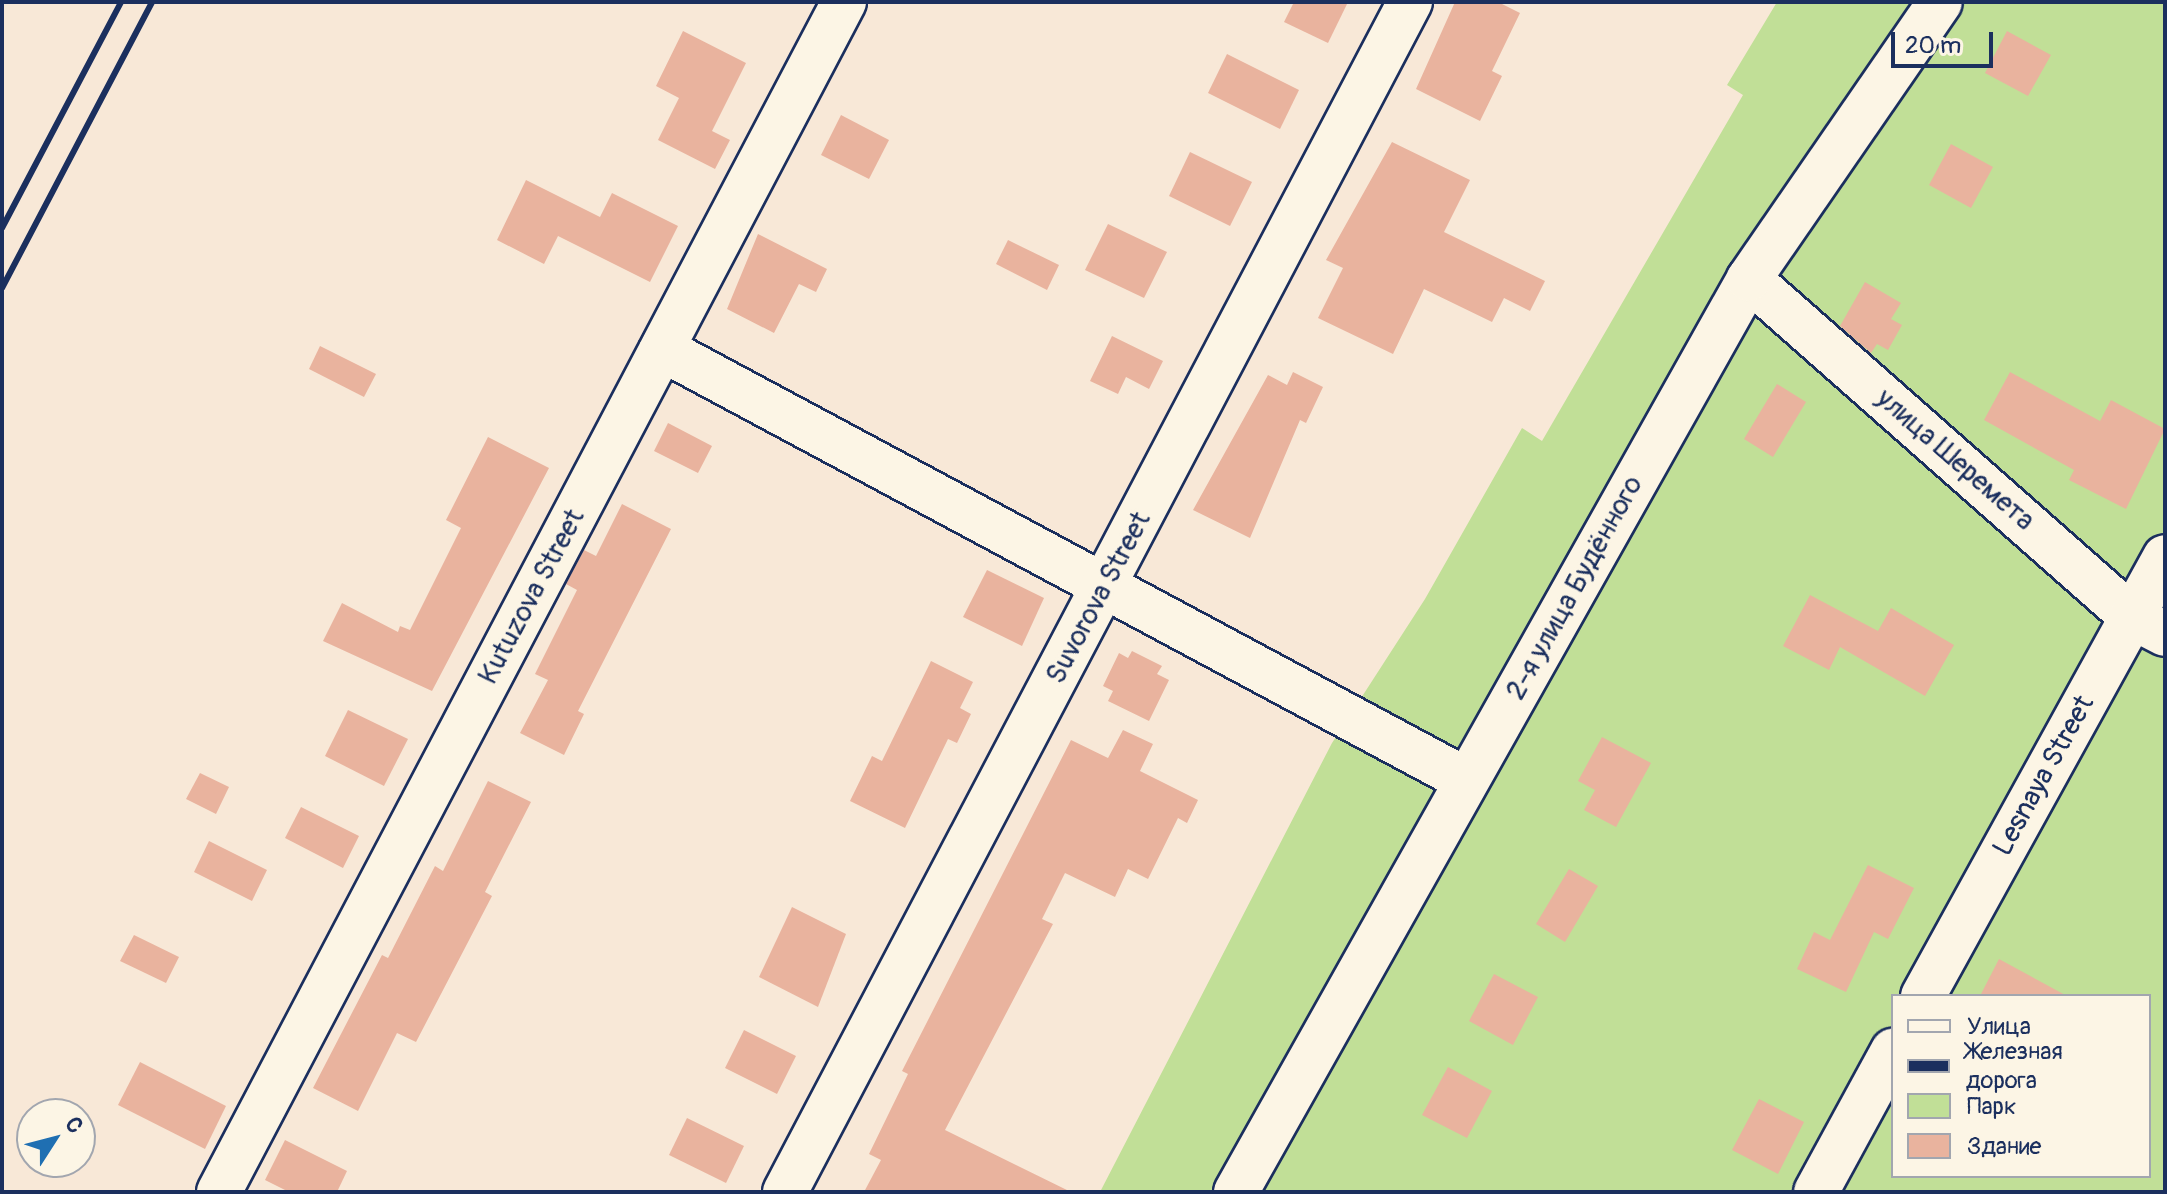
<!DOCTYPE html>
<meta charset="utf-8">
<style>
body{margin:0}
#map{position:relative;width:2167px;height:1194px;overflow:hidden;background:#f8e8d7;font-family:Pangolin,sans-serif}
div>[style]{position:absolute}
.green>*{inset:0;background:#c1df97}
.building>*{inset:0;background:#e9b39e}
.roads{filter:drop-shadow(2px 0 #1b2f5e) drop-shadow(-2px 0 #1b2f5e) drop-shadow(0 2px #1b2f5e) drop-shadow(0 -2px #1b2f5e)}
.minor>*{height:44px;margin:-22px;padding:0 22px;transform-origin:22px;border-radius:22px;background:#fcf5e5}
.rail>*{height:6px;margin:-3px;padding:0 3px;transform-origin:3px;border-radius:3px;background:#1b2f5e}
span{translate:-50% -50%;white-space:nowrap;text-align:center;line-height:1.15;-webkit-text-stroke:6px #fcf5e5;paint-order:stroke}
.street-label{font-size:28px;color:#1b2f5e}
.frame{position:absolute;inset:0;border:4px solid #1b2f5e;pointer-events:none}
.legend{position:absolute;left:1891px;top:994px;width:260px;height:184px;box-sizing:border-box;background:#fcf5e5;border:2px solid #a2a6af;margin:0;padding:10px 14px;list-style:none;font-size:24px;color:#1b2f5e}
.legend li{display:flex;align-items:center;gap:16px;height:40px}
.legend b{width:40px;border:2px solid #a2a6af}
.north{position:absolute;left:16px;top:1098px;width:80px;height:80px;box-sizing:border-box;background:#fcf5e5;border:2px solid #a2a6af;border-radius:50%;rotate:54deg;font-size:22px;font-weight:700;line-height:32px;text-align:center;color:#1b2f5e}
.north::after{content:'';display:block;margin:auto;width:28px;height:36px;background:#1f6fb2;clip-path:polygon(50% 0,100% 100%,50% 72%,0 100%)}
.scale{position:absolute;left:1891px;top:32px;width:102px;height:36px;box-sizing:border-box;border:4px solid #1b2f5e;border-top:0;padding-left:10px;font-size:24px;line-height:28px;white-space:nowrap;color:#1b2f5e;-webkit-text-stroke:6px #fcf5e5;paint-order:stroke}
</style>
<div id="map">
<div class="green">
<i style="clip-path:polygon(evenodd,1777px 2px,2165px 2px,2165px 1192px,1100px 1192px,1332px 743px,1425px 599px,1522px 428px,1542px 441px,1743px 95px,1727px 85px,1777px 2px,1893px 996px,2149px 996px,2149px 1176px,1893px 1176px,1893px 996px)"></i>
</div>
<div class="building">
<i style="clip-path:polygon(1294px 2px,1348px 2px,1328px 43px,1284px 22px)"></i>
<i style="clip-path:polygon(1455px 2px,1498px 2px,1520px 13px,1492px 71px,1502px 76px,1480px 121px,1416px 89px)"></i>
<i style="clip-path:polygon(683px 31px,746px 63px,712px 131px,730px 140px,715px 169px,658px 140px,679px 98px,656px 86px)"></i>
<i style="clip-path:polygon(2007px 31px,2051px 55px,2028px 96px,1985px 73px)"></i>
<i style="clip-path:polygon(1227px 54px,1299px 90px,1280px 129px,1208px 93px)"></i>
<i style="clip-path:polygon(841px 115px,889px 140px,869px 179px,821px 155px)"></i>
<i style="clip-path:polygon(1392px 142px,1470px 180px,1444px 232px,1545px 281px,1530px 311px,1504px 298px,1492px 322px,1424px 289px,1393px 354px,1318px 318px,1343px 268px,1326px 260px)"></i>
<i style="clip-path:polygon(1951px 144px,1993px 167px,1971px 208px,1929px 185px)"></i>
<i style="clip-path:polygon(1190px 152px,1252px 182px,1230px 226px,1169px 196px)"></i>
<i style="clip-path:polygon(526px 180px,600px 217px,612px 193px,678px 226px,650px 282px,558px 236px,544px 264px,497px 240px)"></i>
<i style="clip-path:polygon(1108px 224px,1167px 252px,1144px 298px,1085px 270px)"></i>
<i style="clip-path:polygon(758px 234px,827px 269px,816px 292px,799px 284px,774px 333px,727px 309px)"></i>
<i style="clip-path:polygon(1008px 240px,1059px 265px,1047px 290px,996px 264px)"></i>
<i style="clip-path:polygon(1865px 282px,1901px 303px,1891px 319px,1902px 325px,1888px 350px,1877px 344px,1871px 353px,1840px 326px)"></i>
<i style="clip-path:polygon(1112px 336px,1163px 361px,1149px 389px,1126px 377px,1118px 394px,1090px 381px)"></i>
<i style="clip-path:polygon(320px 346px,376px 374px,364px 397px,309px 369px)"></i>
<i style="clip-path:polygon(1293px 372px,1323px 387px,1306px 423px,1300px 420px,1250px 538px,1193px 510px,1268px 375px,1287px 385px)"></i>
<i style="clip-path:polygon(2010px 372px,2100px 421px,2111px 400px,2165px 429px,2126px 509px,2069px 480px,2074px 470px,1984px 420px)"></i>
<i style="clip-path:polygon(1777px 384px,1806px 402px,1773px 457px,1744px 439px)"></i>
<i style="clip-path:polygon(668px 423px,712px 446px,698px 473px,654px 451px)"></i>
<i style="clip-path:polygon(488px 437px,549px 468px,432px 691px,323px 641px,342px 603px,398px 632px,400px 626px,410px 630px,461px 528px,446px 520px)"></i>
<i style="clip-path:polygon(622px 504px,671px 529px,578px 711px,584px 714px,564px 755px,520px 733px,548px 680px,535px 674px,577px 590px,566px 584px,584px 550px,596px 556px)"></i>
<i style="clip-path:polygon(987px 570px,1044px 598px,1022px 646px,963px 617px)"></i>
<i style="clip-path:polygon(1810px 595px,1878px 631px,1891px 608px,1954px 645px,1925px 696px,1840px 647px,1829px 670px,1783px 646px)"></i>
<i style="clip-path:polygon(1132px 651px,1162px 666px,1157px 674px,1169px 680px,1149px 721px,1108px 701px,1113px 691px,1103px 686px,1119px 653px,1128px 658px)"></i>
<i style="clip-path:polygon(931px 661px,973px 682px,960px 708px,971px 714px,957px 743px,948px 739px,905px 828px,850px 801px,872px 756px,882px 761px)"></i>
<i style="clip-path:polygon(348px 710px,408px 739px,384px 786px,325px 756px)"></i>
<i style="clip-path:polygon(1123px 730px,1153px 744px,1140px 771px,1198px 800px,1187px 823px,1178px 818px,1148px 879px,1128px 869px,1115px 897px,1065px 873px,1042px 919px,1053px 924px,945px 1130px,1071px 1192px,864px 1192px,881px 1160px,869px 1154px,908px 1074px,902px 1071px,1071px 740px,1108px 758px)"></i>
<i style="clip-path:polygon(1602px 737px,1651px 763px,1616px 827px,1584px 810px,1595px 790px,1578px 781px)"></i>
<i style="clip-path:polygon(200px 773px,229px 787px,216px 814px,186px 799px)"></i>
<i style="clip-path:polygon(488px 781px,531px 802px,485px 892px,492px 896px,416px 1042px,397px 1033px,358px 1111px,313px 1088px,382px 955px,388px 958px,435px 866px,443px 871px)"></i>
<i style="clip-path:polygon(301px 807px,359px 836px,343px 868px,285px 838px)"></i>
<i style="clip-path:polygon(209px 841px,267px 870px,252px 901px,194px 872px)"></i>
<i style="clip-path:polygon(1868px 865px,1914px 888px,1888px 939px,1874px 932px,1846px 992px,1797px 969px,1814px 932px,1830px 940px)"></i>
<i style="clip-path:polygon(1569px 869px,1598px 886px,1565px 942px,1536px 924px)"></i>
<i style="clip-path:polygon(792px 907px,846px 934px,818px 1007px,759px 977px)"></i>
<i style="clip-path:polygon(134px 935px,179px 957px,166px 983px,120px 961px)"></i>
<i style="clip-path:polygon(1999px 959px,2067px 996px,1980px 996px)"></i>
<i style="clip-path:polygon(1494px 974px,1538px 997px,1513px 1045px,1469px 1021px)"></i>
<i style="clip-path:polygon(744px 1030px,796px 1056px,777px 1094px,725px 1068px)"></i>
<i style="clip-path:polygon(140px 1062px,226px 1106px,205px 1149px,118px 1105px)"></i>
<i style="clip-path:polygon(1448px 1067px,1492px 1091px,1467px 1138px,1422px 1115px)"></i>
<i style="clip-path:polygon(1759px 1099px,1804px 1122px,1778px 1174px,1732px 1150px)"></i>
<i style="clip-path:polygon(687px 1118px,744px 1146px,726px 1183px,669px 1155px)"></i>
<i style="clip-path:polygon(285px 1140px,347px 1171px,337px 1192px,289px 1192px,265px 1180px)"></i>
</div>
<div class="roads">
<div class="minor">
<i style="left:1749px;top:279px;width:511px;rotate:41.43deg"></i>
<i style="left:2132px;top:617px;width:37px;rotate:27deg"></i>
<i style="left:662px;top:349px;width:912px;rotate:28.19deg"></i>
<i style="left:1923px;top:996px;width:501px;rotate:-61.13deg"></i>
<i style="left:219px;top:1192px;width:1344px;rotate:-62.29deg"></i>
<i style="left:785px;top:1192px;width:1344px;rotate:-62.29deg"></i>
<i style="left:1236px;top:1192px;width:1047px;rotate:-60.67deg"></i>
<i style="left:1749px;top:279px;width:336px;rotate:-55.4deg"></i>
<i style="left:1816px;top:1192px;width:161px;rotate:-61.4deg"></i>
</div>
</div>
<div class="rail">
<i style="left:2px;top:228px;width:255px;rotate:-62.2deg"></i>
<i style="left:2px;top:288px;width:323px;rotate:-62.3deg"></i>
</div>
<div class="street-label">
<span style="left:1955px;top:460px;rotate:41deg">улица Шеремета</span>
<span style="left:1575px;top:588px;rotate:-61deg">2-я улица Будённого</span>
<span style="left:532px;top:597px;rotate:-62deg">Kutuzova Street</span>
<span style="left:1099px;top:598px;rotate:-62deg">Suvorova Street</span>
<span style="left:2044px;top:776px;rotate:-61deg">Lesnaya Street</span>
</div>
<div class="frame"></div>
<ul class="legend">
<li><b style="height:10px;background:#fcf5e5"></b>Улица</li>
<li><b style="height:10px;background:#1b2f5e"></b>Железная дорога</li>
<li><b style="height:22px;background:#c1df97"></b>Парк</li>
<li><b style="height:22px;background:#e9b39e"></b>Здание</li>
</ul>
<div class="north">С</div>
<div class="scale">20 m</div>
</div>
